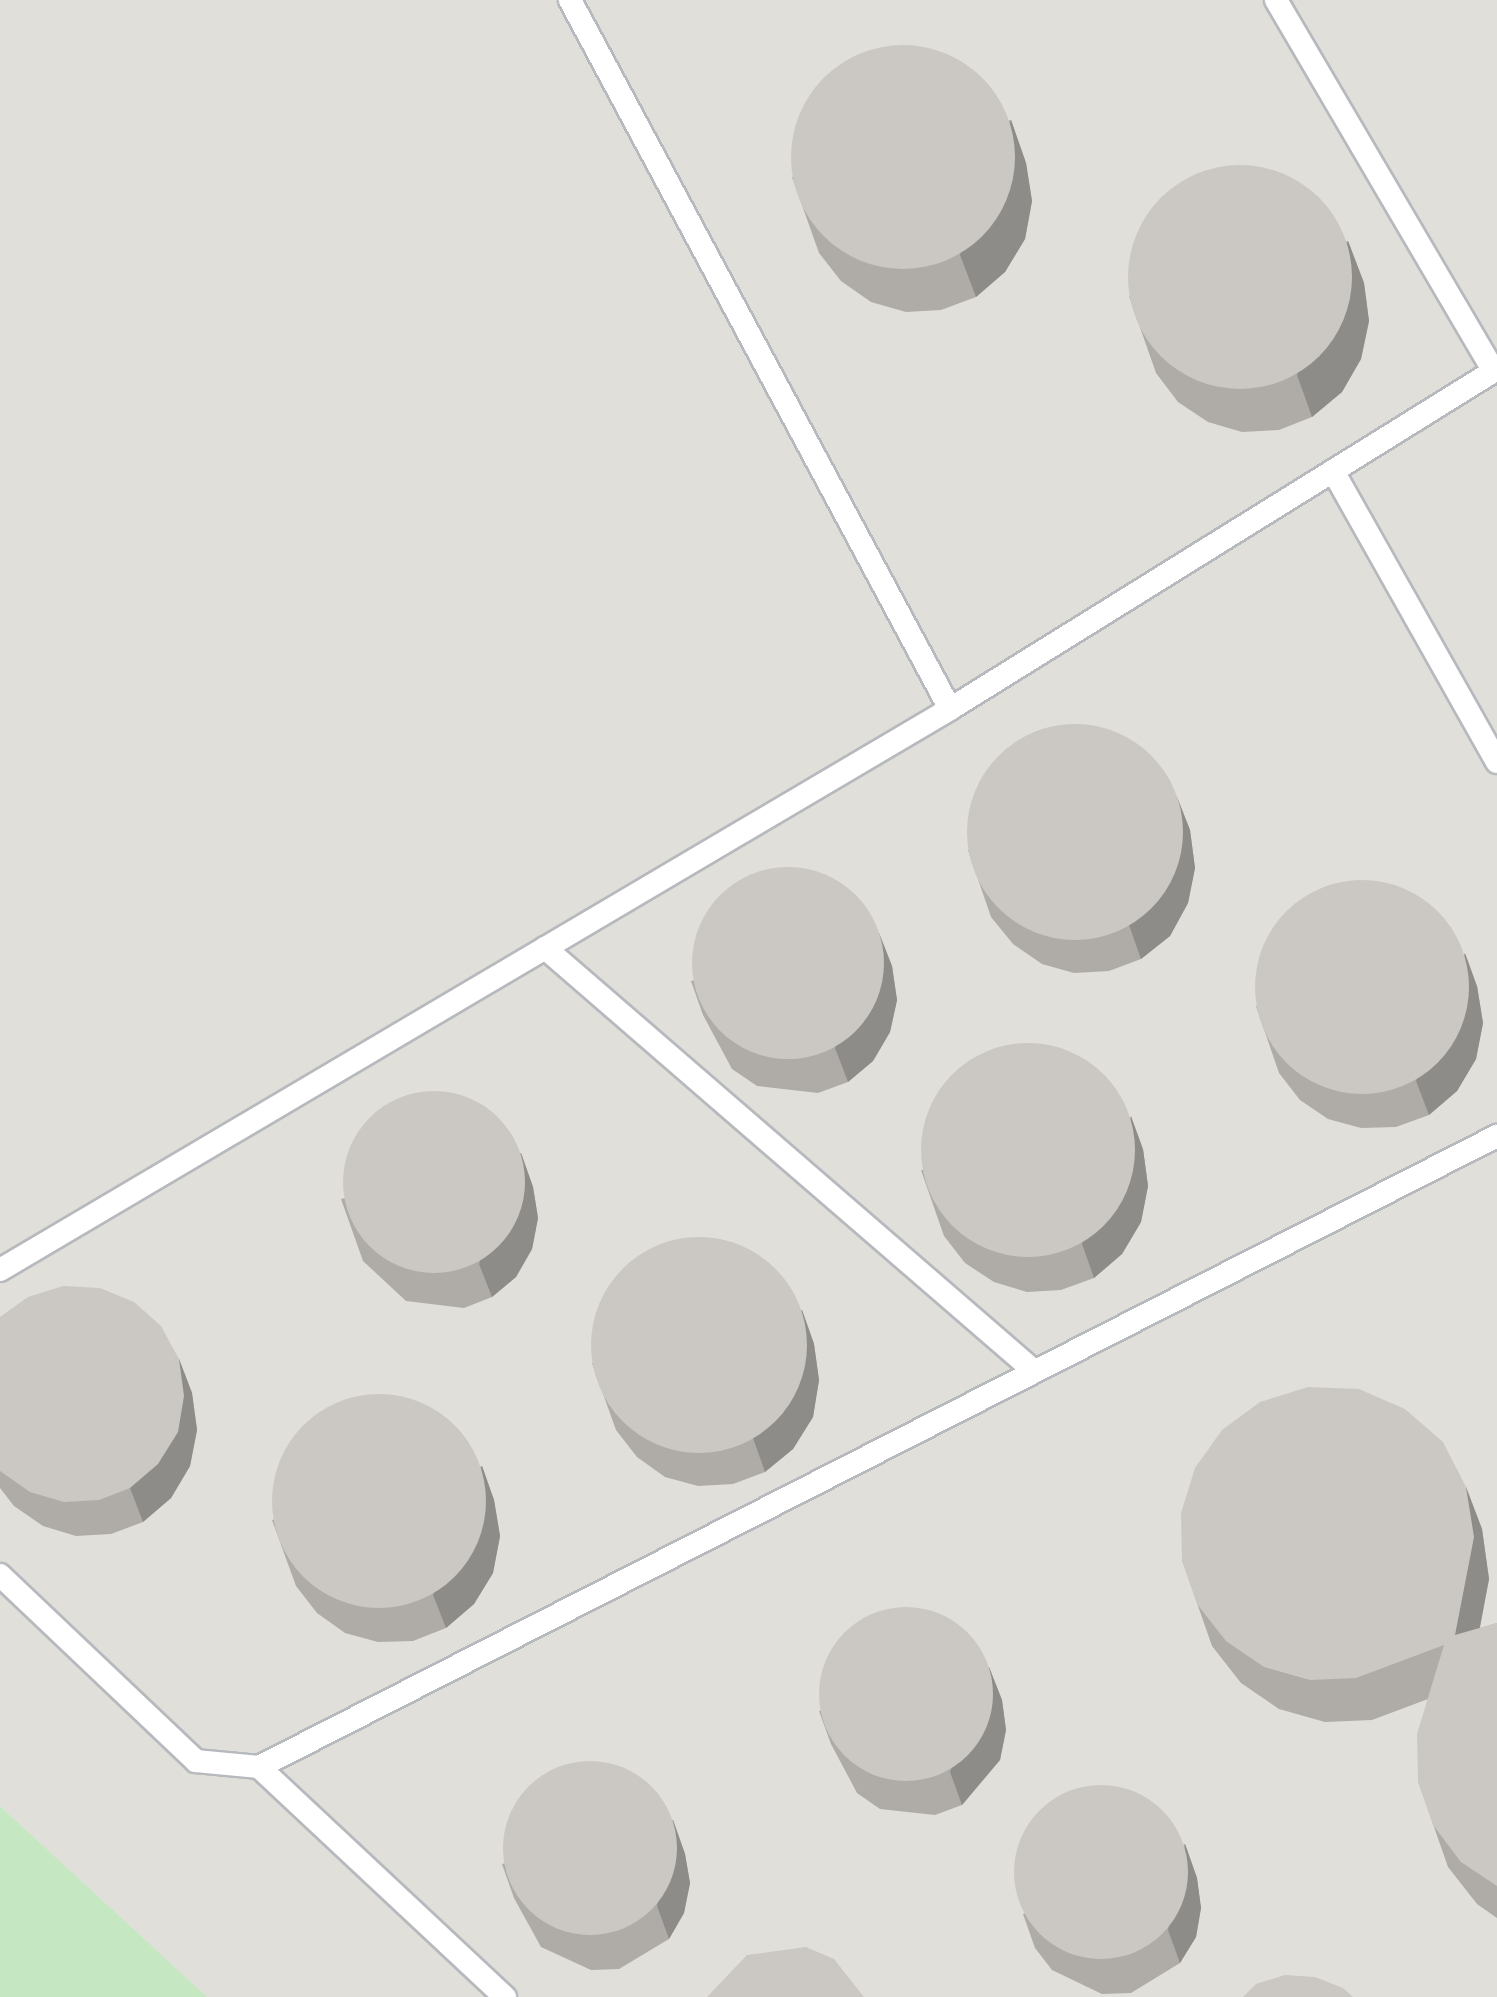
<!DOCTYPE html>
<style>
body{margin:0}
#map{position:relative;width:1497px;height:1997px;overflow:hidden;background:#f0ede6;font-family:"Titillium Web",sans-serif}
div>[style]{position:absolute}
.industrial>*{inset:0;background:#e1dfda}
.green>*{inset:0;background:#c5e8c2}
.roads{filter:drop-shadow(2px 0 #b6b9bd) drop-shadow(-2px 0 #b6b9bd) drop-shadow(0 2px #b6b9bd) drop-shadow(0 -2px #b6b9bd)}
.service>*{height:22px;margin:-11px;padding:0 11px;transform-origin:11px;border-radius:11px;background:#fff}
.wall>*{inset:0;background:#afaca8}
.shaded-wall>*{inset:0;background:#8e8c88}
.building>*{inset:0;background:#cbc8c3}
.round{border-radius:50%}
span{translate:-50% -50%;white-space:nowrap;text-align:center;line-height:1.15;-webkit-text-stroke:8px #fff;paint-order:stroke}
</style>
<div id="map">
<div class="industrial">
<i style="clip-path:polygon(0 0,1497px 0,1497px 1997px,206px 1997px,0 1806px)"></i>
</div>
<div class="green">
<i style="clip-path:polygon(0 1806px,207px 1997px,0 1997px)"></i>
</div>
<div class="roads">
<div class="service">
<i style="left:570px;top:0;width:804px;rotate:61.81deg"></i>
<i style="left:1276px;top:0;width:430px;rotate:59.6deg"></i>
<i style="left:1333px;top:471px;width:334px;rotate:60.6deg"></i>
<i style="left:545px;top:948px;width:647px;rotate:40.86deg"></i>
<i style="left:0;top:1270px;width:1103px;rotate:-30.56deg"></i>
<i style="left:950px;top:709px;width:644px;rotate:-31.86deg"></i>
<i style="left:0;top:1575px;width:270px;rotate:43.5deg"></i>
<i style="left:196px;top:1761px;width:63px;rotate:5.4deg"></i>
<i style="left:259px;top:1767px;width:337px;rotate:43.1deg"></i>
<i style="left:259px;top:1767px;width:1390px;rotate:-27.01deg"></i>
</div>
</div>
<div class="wall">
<i style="clip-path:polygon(1011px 120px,1026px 163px,1032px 201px,1025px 239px,1005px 272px,976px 297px,941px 310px,906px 312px,871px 302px,841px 281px,819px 253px,792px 177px)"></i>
<i style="clip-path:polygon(1348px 241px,1364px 283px,1369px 321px,1361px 359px,1342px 392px,1312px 417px,1279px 430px,1242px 432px,1208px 422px,1178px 402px,1156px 373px,1129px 296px)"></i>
<i style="clip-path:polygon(1177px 797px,1190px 830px,1195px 868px,1188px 903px,1170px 936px,1141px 959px,1109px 971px,1074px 973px,1042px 964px,1013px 944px,991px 917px,968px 850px)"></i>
<i style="clip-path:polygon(879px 933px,892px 966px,897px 1000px,890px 1032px,873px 1061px,848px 1082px,818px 1093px,757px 1086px,732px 1069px,703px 1015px,691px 981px)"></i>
<i style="clip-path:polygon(1477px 986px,1483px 1023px,1476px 1059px,1457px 1091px,1429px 1115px,1396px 1127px,1361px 1128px,1328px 1119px,1300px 1100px,1279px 1073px,1256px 1006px)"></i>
<i style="clip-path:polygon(1143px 1149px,1148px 1186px,1141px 1222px,1122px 1254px,1094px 1278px,1061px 1290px,1027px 1292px,994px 1282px,965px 1263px,944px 1236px,921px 1170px)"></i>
<i style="clip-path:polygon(521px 1153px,533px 1187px,538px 1218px,532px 1249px,516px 1277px,492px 1297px,464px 1308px,406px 1301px,363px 1261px,341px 1199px)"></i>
<i style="clip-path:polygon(802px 1310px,814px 1344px,819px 1380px,813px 1417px,793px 1449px,765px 1472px,733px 1484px,698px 1486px,665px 1477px,637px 1457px,616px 1430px,592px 1363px)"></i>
<i style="clip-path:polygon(0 1317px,179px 1359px,192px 1393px,197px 1430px,190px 1466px,171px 1498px,143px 1522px,111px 1534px,76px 1536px,43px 1526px,14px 1506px,0 1488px)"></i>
<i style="clip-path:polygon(482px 1466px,494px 1500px,500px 1536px,493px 1573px,474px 1604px,446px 1628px,413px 1641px,378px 1642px,345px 1633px,317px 1613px,296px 1586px,272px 1520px)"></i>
<i style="clip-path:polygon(1466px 1487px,1482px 1529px,1489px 1579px,1480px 1628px,1497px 1623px,1497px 1918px,1477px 1904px,1448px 1867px,1418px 1781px,1428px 1699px,1372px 1720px,1325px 1722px,1279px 1709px,1241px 1683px,1212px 1646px,1182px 1560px)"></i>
<i style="clip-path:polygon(989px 1667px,1002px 1700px,1006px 1730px,1000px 1760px,962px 1805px,935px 1815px,880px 1809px,857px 1793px,831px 1744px,819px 1711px)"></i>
<i style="clip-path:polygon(673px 1820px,685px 1854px,690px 1883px,684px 1913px,669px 1939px,619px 1969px,591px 1970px,541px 1947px,514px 1898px,502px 1864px)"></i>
<i style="clip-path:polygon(1185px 1844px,1197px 1878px,1201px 1908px,1196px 1937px,1180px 1963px,1131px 1993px,1102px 1994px,1052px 1970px,1035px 1948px,1023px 1914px)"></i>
</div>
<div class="shaded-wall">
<i style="clip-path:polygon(1011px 120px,1026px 163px,1032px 201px,1025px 239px,1005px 272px,976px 297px,960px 255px)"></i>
<i style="clip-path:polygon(1348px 241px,1364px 283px,1369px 321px,1361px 359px,1342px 392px,1312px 417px,1297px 375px)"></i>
<i style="clip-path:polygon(1177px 797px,1190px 830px,1195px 868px,1188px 903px,1170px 936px,1141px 959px,1129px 925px)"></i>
<i style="clip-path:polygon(879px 933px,892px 966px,897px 1000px,890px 1032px,873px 1061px,848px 1082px,835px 1048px)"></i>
<i style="clip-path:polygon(1465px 953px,1477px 986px,1483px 1023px,1476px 1059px,1457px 1091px,1429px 1115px,1416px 1081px)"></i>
<i style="clip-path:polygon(1131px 1116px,1143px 1149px,1148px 1186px,1141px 1222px,1122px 1254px,1094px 1278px,1082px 1244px)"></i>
<i style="clip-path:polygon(521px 1153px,533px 1187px,538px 1218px,532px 1249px,516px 1277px,492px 1297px,479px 1264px)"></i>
<i style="clip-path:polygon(802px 1310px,814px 1344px,819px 1380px,813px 1417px,793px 1449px,765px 1472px,753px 1438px)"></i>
<i style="clip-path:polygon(179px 1359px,192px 1393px,197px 1430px,190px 1466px,171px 1498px,143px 1522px,130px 1488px)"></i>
<i style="clip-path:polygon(482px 1466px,494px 1500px,500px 1536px,493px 1573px,474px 1604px,446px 1628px,433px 1595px)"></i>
<i style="clip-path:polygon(1466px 1487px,1482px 1529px,1489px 1579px,1470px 1678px,1455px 1635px)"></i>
<i style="clip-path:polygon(989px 1667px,1002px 1700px,1006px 1730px,1000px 1760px,962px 1805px,950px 1772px)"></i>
<i style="clip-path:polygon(673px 1820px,685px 1854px,690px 1883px,684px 1913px,669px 1939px,657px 1906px)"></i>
<i style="clip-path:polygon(1185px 1844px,1197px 1878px,1201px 1908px,1196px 1937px,1180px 1963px,1168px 1930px)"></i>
</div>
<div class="building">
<i class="round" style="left:791px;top:45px;width:224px;height:224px"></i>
<i class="round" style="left:1128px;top:165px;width:224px;height:224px"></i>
<i class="round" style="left:967px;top:724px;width:216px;height:216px"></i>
<i class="round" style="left:692px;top:867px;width:192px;height:192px"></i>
<i class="round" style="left:1255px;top:880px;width:214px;height:214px"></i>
<i class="round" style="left:921px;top:1043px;width:214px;height:214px"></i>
<i class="round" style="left:343px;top:1091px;width:182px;height:182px"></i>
<i class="round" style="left:591px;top:1237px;width:216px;height:216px"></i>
<i style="clip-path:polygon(63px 1286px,100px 1288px,134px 1302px,161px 1326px,179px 1359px,184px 1396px,178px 1432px,158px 1464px,130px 1488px,99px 1500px,64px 1502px,30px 1492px,0 1471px,0 1317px,28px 1297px)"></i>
<i style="clip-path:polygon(1308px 1387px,1359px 1389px,1405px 1409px,1443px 1442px,1466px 1487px,1474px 1537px,1455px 1635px,1497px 1623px,1497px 1886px,1461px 1862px,1433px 1825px,1418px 1781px,1417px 1734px,1444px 1645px,1356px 1678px,1310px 1680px,1264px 1667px,1226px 1641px,1197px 1604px,1182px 1560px,1181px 1513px,1195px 1468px,1222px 1430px,1260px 1402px)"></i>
<i class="round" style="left:272px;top:1394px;width:214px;height:214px"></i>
<i class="round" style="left:819px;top:1607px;width:174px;height:174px"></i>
<i class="round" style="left:503px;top:1761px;width:174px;height:174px"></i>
<i class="round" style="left:1014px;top:1785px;width:174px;height:174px"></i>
<i style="clip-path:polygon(806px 1947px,834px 1959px,864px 1997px,707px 1997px,747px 1955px)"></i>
<i style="clip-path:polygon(1285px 1975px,1315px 1977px,1343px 1988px,1353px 1997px,1243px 1997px,1256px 1984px)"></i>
</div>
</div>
